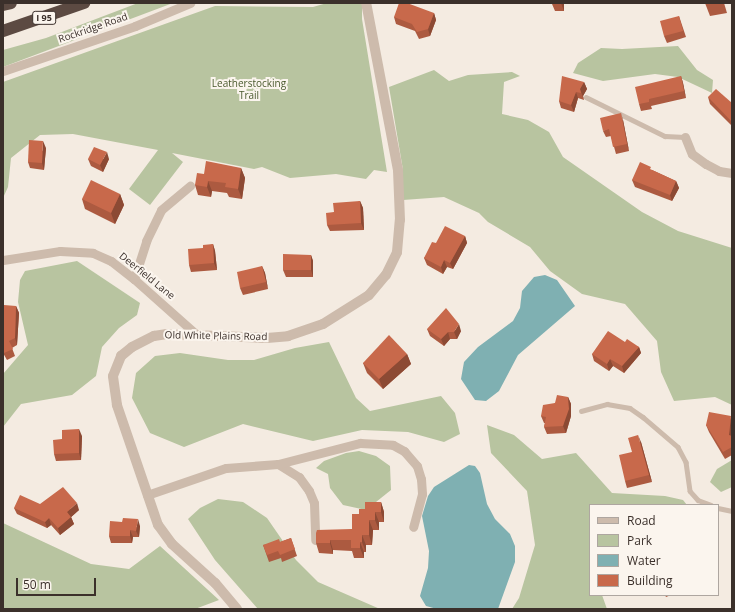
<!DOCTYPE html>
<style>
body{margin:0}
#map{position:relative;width:735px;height:612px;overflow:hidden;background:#f4ebe1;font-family:"Open Sans",sans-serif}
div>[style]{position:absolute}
.green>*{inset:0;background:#b8c4a0}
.water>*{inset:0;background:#7fb0b2}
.service>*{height:4.5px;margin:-2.25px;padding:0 2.25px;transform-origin:2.25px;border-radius:2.25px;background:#cdbbac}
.minor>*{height:9px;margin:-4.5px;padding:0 4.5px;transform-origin:4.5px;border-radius:4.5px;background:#cdbbac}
.tertiary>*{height:10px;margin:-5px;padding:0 5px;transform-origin:5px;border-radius:5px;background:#cdbbac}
.motorway>*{height:12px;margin:-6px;padding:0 6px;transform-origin:6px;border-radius:6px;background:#5c4a42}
.wall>*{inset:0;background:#ac5a40}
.shaded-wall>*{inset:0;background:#8c4a34}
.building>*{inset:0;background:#c8694b}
span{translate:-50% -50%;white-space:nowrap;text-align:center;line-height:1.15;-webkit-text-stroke:4px #fbf5ee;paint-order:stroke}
.shield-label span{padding:1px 3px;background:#fbf5ee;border:1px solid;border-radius:3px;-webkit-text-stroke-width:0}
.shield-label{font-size:9px;color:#3b302b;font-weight:700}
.street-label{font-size:10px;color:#3b302b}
.park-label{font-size:10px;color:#4a5a2e}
.frame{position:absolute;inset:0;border:4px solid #3b302b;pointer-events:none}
.legend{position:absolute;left:589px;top:504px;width:130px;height:92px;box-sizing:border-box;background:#fbf5ee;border:1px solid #aea6a0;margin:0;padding:5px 7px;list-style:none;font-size:12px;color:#3b302b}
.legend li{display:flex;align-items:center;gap:8px;height:20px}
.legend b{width:20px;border:1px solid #aea6a0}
.scale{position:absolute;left:16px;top:578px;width:80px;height:18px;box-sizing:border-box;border:2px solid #3b302b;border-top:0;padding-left:5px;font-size:12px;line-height:14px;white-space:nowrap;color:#3b302b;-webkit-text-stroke:3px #fbf5ee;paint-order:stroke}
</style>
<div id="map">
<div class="green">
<i style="clip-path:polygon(138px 3px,173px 3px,3px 67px,3px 50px,46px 38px)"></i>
<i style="clip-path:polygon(327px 3px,362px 3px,362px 19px,387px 172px,374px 170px,366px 179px,336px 174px,290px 178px,262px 167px,254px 169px,172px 153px,183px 162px,150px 205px,129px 189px,158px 150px,73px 134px,40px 135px,11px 158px,8px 187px,3px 198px,3px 82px,215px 6px,313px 7px)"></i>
<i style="clip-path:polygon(678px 46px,697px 70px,713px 80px,712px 93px,678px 77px,655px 74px,603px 81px,573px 73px,578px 63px,601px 48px,622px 49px)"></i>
<i style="clip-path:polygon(434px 70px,449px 81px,468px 75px,512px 72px,520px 76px,504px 82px,502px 114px,528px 120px,549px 132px,563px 157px,642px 212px,678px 231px,732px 248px,732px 405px,715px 397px,674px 401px,661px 372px,657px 341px,625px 304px,582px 294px,550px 271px,530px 247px,488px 222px,479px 213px,444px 197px,403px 200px,403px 170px,389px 87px)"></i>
<i style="clip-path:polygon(77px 261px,140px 303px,137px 315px,119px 328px,102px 347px,96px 376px,72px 395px,21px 404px,3px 427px,3px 374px,28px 345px,18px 302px,20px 280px,25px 271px)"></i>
<i style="clip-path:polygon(329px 342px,356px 398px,370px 411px,441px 396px,455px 413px,460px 434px,444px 442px,408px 432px,362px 430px,313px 441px,243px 424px,184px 447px,150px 433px,132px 398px,136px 373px,155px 356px,180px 353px,228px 360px,254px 360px,295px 348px)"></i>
<i style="clip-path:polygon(487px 425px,514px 435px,542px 459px,576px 453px,612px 493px,665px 496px,683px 500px,687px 505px,590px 505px,590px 595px,602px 595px,607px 609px,512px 609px,519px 598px,535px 545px,527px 491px,491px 453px)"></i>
<i style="clip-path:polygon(359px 451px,376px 456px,390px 466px,391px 490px,366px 510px,343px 505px,330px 488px,328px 474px,316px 468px,324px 461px,346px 453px)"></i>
<i style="clip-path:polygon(732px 460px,732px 487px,721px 492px,710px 482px,717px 469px)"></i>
<i style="clip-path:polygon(218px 499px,243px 502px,267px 518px,296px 560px,318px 582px,380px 609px,258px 609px,215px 560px,188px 519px,200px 508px)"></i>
<i style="clip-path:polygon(3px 523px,91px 564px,129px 569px,160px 546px,219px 600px,195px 609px,3px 609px)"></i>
</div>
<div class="water">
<i style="clip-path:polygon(545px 275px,557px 280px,575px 306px,518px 355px,499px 391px,486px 401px,475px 400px,461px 379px,464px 362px,478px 347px,513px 321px,520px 308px,522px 291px,534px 277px)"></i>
<i style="clip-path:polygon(469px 465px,475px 466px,480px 473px,487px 504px,495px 519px,510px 534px,515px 546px,515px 562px,498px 609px,437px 609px,426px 606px,420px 596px,428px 568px,429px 551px,422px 516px,428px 496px,434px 487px)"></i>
</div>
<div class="service">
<i style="left:586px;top:97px;width:88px;rotate:26.3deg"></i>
<i style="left:665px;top:136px;width:20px;rotate:3deg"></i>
<i style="left:581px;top:411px;width:27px;rotate:-15deg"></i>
<i style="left:607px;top:404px;width:23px;rotate:10deg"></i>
<i style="left:630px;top:408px;width:16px;rotate:35deg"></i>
<i style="left:643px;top:417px;width:46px;rotate:40.6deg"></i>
<i style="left:678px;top:447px;width:17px;rotate:62deg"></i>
<i style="left:686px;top:462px;width:29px;rotate:82deg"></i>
<i style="left:690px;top:491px;width:12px;rotate:48deg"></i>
<i style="left:698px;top:500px;width:14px;rotate:21deg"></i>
<i style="left:718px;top:508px;width:14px;rotate:12deg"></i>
</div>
<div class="minor">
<i style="left:3px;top:71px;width:139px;rotate:-18.8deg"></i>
<i style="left:135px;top:26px;width:60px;rotate:-22.7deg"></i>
<i style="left:685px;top:137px;width:18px;rotate:68deg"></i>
<i style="left:692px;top:154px;width:17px;rotate:36deg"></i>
<i style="left:706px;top:164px;width:15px;rotate:28deg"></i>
<i style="left:719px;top:171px;width:13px;rotate:9deg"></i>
<i style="left:3px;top:260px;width:58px;rotate:-9deg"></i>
<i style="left:60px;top:251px;width:33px;rotate:3deg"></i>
<i style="left:93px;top:253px;width:20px;rotate:24deg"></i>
<i style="left:111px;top:261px;width:29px;rotate:38deg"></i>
<i style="left:134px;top:279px;width:84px;rotate:41.6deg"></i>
<i style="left:134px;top:279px;width:40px;rotate:-72deg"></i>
<i style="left:146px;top:241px;width:34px;rotate:-64deg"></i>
<i style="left:161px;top:210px;width:38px;rotate:-40deg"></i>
<i style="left:278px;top:464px;width:25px;rotate:32deg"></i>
<i style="left:299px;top:477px;width:17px;rotate:54deg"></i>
<i style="left:309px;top:491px;width:13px;rotate:67deg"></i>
<i style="left:314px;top:503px;width:37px;rotate:88deg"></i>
<i style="left:147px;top:495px;width:83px;rotate:-18.9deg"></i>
<i style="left:226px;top:468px;width:52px;rotate:-4.4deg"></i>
<i style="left:278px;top:464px;width:85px;rotate:-14.4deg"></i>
<i style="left:360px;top:443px;width:33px;rotate:3deg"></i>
<i style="left:393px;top:445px;width:13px;rotate:29deg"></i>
<i style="left:404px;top:451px;width:20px;rotate:49deg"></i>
<i style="left:417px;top:466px;width:14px;rotate:73deg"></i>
<i style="left:421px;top:479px;width:15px;rotate:86deg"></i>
<i style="left:422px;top:494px;width:34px;rotate:105deg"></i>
</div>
<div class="tertiary">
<i style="left:237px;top:609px;width:34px;rotate:-130deg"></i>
<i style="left:215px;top:583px;width:58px;rotate:-137.8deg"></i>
<i style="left:172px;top:544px;width:24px;rotate:-126deg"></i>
<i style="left:158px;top:525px;width:127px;rotate:-108.9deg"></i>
<i style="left:117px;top:405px;width:29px;rotate:-98deg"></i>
<i style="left:113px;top:376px;width:22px;rotate:-68deg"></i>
<i style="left:121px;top:356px;width:14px;rotate:-39deg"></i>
<i style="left:132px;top:347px;width:25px;rotate:-27deg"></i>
<i style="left:154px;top:336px;width:13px;rotate:-9deg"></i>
<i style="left:167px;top:334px;width:100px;rotate:2.3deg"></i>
<i style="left:267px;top:338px;width:21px;rotate:-5deg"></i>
<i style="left:288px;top:336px;width:37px;rotate:-19deg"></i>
<i style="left:323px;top:324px;width:54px;rotate:-32.2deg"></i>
<i style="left:369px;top:295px;width:26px;rotate:-50deg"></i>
<i style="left:386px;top:275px;width:25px;rotate:-64deg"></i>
<i style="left:397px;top:252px;width:32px;rotate:-85deg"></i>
<i style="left:400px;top:220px;width:50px;rotate:-92.3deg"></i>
<i style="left:398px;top:170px;width:170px;rotate:-100.8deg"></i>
</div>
<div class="motorway">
<i style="left:3px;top:5px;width:8px;rotate:-14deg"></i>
<i style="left:3px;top:31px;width:86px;rotate:-19.1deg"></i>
</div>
<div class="wall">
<i style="clip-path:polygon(546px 3px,573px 3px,564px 4px,564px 11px,555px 11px,552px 4px,547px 4px)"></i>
<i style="clip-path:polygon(705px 3px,724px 3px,727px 13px,710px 16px)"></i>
<i style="clip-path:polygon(434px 13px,436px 20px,430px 36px,419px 39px,415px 31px,396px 24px,394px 17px)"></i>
<i style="clip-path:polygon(679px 16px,686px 37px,667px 43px,664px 36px)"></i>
<i style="clip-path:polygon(681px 76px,683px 83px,686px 98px,651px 106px,652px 109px,641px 111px,639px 104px)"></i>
<i style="clip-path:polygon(584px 82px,587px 89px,583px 96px,584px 100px,578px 98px,574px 112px,561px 108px,559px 101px)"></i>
<i style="clip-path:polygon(708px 97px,732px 103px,732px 126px,710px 104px)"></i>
<i style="clip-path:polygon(623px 120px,629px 151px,616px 154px,611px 136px,606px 137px,603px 131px)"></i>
<i style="clip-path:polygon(46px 148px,44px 170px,30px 168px,28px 162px)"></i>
<i style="clip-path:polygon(88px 159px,109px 159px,103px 172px,91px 166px)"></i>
<i style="clip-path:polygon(241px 168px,245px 178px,242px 199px,229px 197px,227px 193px,212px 191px,211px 197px,198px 195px,195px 185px,204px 174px)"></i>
<i style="clip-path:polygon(652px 170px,676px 181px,679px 188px,672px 201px,635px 187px,632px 180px)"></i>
<i style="clip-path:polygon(120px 194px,124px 205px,115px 224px,85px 209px,82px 199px)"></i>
<i style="clip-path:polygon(360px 201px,363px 208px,364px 230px,330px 231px,327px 225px,334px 212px)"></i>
<i style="clip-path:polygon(465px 236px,467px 243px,453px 269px,447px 267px,443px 274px,427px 265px,424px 258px,436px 243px)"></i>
<i style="clip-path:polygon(213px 244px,215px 251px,217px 270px,191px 272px,189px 265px,203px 248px)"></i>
<i style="clip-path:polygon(311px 255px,313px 261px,313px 277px,286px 277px,283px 270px)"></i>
<i style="clip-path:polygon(262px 266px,265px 273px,268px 289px,243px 295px,240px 288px)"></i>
<i style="clip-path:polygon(16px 306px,19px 313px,17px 345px,12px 348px,15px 356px,7px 360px,3px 353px,3px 314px)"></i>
<i style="clip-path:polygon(427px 329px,461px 331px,457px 339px,450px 339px,444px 346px,430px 336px)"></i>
<i style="clip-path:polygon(625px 342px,639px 347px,641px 353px,624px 373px,613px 366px,609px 371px,594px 361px,592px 354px)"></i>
<i style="clip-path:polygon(407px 354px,411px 364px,383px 389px,367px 373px,363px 363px)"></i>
<i style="clip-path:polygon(568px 397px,571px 404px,571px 416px,566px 433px,547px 434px,544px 427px,545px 423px,544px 423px,541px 416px,555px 403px)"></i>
<i style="clip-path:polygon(732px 418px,732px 455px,725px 459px,709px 432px,706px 425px)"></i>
<i style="clip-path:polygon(82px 436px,81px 460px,56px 461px,54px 454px,62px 439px)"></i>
<i style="clip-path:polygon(641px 442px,652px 482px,627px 488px,625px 481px,632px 452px)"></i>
<i style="clip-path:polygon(381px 502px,384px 512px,384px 522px,379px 522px,379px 530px,373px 530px,372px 545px,366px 545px,366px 552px,364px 552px,364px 558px,354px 558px,352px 551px,333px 550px,333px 554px,319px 553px,316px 543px,352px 529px,359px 514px,365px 509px)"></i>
<i style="clip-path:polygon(40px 504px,79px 510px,71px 517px,74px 524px,60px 535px,51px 525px,47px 528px,17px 514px,14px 508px)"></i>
<i style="clip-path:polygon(140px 526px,139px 537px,133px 537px,132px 543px,111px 543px,109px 536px)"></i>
<i style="clip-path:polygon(291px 538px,297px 556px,282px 562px,281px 558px,269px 562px,263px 545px,280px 542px)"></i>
<i style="clip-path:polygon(665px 595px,671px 595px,666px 597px)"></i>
</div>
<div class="shaded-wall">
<i style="clip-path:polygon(561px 3px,563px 3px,564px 4px,564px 11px)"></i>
<i style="clip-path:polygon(434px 13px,436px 20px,430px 36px,428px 29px)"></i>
<i style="clip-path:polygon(681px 76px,683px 83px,686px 98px,684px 91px)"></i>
<i style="clip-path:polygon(584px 82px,587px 89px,583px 96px,584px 100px,580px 89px)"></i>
<i style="clip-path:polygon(576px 92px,578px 98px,574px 112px,571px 105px)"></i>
<i style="clip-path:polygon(621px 113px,623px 120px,629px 151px,627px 144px)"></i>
<i style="clip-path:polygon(43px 141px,46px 148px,44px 170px,42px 163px)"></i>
<i style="clip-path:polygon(107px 152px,109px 159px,103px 172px,100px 165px)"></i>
<i style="clip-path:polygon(241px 168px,245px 178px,242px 199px,238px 189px)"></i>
<i style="clip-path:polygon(208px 181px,212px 191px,211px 197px,207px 187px)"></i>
<i style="clip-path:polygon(676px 181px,679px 188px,672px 201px,670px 195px)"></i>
<i style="clip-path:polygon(120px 194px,124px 205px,115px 224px,111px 213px)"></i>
<i style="clip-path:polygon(360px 201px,363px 208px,364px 230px,361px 223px)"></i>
<i style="clip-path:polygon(465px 236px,467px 243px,453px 269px,450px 263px)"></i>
<i style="clip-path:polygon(213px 244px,215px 251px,217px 270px,214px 263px)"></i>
<i style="clip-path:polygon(311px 255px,313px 261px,313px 277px,311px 270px)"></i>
<i style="clip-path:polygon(444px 260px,447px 267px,443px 274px,441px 267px)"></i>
<i style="clip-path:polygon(262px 266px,265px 273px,268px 289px,266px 282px)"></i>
<i style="clip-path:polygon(16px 306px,19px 313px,17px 345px,15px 338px)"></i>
<i style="clip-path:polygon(459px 324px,461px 331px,457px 339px,454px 332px)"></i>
<i style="clip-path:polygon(448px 332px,450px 339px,444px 346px,441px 339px)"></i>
<i style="clip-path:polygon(639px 347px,641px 353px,624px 373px,622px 366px)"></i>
<i style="clip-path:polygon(407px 354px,411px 364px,383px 389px,379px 379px)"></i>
<i style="clip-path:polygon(610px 359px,613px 366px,609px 371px,607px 364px)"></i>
<i style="clip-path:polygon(568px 397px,571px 404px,571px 416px,566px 433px,563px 426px)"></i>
<i style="clip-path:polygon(731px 416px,732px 418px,732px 438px,729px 435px)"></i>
<i style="clip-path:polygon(79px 429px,82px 436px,81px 460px,79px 453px)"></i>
<i style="clip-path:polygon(638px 435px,641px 442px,652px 482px,649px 475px)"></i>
<i style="clip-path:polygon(381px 502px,384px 512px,384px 522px,381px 512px)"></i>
<i style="clip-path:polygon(77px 503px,79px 510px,69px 519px,67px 512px)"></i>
<i style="clip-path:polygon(375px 512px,379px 522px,379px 530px,375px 520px)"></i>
<i style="clip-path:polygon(71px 517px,74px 524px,60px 535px,58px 528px)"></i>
<i style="clip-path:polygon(49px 518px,51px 525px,47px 528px,45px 522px)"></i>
<i style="clip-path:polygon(138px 519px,140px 526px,139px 537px,136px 531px)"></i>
<i style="clip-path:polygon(369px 520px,373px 530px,372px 545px,369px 535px)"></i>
<i style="clip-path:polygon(130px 530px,133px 537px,132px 543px,130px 536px)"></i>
<i style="clip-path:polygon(362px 535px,366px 545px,366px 552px,362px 542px)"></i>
<i style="clip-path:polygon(330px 540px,333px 550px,333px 554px,330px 543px)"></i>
<i style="clip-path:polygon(360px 542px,364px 552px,364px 558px,360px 548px)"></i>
</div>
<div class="building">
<i style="clip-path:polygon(399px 3px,407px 3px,434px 13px,428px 29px,417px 32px,412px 24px,394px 17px)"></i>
<i style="clip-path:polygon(552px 3px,561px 3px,562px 4px,552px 4px)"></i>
<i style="clip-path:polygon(679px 16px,683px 31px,664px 36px,660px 21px)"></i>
<i style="clip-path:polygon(562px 76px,584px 82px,580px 89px,581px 93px,576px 92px,571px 105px,559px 101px)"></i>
<i style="clip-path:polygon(681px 76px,684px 91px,649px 99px,649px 102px,639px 104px,635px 87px)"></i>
<i style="clip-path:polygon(716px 89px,732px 103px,732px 122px,708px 97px)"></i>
<i style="clip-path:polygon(621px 113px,627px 144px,613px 147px,609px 129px,603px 131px,600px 118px)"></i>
<i style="clip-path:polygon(29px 140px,43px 141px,42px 163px,28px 162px)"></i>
<i style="clip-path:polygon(94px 147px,107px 152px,100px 165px,88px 159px)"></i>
<i style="clip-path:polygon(206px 161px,241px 168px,238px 189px,225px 187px,226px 183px,208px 181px,207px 187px,195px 185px,197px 173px,204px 174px)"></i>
<i style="clip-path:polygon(640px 162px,651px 167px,650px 169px,676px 181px,670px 195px,632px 180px)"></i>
<i style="clip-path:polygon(91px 180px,120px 194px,111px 213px,82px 199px)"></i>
<i style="clip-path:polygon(360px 201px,361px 223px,327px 225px,326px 213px,334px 212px,333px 203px)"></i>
<i style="clip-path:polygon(445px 226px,465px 236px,450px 263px,444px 260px,441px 267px,424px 258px,432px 242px,436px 243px)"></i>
<i style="clip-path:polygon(213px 244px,214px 263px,189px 265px,188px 249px,203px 248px,203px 245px)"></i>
<i style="clip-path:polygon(283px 254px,311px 255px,311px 270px,283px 270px)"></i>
<i style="clip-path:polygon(262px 266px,266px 282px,240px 288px,237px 272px)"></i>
<i style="clip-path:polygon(4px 305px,16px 306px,15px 338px,9px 341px,13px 349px,4px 353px,3px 351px,3px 314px)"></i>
<i style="clip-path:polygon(446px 308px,459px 324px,454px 332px,448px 332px,441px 339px,427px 329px)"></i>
<i style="clip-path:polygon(608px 331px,625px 342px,627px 339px,639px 347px,622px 366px,610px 359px,607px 364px,592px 354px)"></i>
<i style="clip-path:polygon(389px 335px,407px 354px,379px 379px,363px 363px)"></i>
<i style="clip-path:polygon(557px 395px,568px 397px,569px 409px,563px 426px,544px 427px,546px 417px,541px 416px,543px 405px,555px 403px)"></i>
<i style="clip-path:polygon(709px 412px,731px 416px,729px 435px,732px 436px,732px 447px,723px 452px,706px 425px)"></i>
<i style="clip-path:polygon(79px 429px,79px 453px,54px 454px,53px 440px,62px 439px,62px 430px)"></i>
<i style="clip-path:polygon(638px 435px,649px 475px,625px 481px,619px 455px,632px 452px,628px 438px)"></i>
<i style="clip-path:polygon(63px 487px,77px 503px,67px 512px,71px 517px,58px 528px,49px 518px,45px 522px,14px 508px,20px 495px,40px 504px)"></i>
<i style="clip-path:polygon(365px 502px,381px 502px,381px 512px,375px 512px,375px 520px,369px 520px,369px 535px,362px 535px,362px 542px,360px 542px,360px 548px,351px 548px,351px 540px,330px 540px,330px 543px,316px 543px,316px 533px,317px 530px,352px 529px,352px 514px,359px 514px,359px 509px,365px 509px)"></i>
<i style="clip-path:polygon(123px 518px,138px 519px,136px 531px,130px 530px,130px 536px,109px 536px,110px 521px,122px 522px)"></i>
<i style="clip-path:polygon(291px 538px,295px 549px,280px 555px,278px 551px,267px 555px,263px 545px,279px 539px,280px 542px)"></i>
</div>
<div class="shield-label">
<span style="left:44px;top:18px">I 95</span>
</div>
<div class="street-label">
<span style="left:93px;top:28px;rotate:-19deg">Rockridge Road</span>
<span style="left:147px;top:276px;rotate:39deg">Deerfield Lane</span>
<span style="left:216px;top:336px;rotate:1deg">Old White Plains Road</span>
</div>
<div class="park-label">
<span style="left:249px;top:89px">Leatherstocking<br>Trail</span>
</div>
<div class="frame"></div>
<ul class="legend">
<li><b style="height:5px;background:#cdbbac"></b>Road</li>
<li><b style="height:11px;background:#b8c4a0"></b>Park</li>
<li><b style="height:11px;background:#7fb0b2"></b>Water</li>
<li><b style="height:11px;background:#c8694b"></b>Building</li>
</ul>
<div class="scale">50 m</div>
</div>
